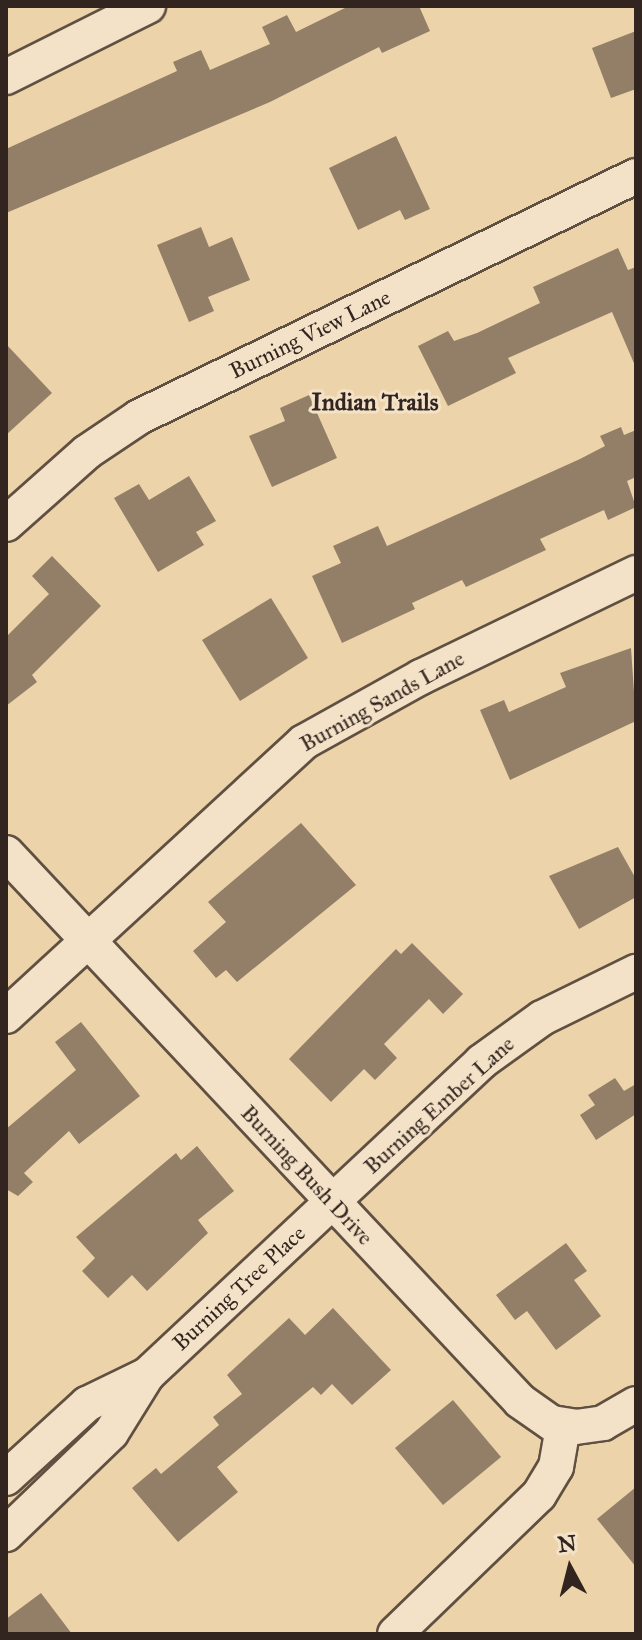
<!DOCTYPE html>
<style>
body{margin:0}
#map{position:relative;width:642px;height:1640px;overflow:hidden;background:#ecd3a9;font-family:"IM FELL Great Primer",serif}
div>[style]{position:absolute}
.building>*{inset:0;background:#937f67}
.roads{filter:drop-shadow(2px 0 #605042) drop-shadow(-2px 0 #605042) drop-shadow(0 2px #605042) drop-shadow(0 -2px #605042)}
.minor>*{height:34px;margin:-17px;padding:0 17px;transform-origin:17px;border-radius:17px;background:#f3e2c7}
span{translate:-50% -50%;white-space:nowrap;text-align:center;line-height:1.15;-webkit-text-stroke:6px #f3e2c7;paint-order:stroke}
.street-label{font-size:22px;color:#32251f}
.neighbourhood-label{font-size:24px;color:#32251f;font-weight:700}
.frame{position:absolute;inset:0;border:8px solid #32251f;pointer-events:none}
.north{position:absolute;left:530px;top:1528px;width:80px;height:80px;-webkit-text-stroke:6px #f3e2c7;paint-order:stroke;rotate:353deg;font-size:22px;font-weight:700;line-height:32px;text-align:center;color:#32251f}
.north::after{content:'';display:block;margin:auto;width:28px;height:36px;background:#32251f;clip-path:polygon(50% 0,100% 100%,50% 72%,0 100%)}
</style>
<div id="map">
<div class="building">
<i style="clip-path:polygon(349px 6px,419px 6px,430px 31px,382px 53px,379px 47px,270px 102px,6px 213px,6px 149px,177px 71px,173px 62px,201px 50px,210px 70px,270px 44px,262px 27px,287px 15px,296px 32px)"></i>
<i style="clip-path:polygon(636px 31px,636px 89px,611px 98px,592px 48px)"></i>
<i style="clip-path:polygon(396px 136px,430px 209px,405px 220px,400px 210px,358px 230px,329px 168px)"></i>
<i style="clip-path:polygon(201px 227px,209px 247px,232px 237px,250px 280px,208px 297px,214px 311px,189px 322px,157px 245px)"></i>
<i style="clip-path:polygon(618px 248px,628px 270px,636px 267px,636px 368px,612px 312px,508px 358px,516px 373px,448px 406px,418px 346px,448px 331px,454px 341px,477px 333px,540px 303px,533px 287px)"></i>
<i style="clip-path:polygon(6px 344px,52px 393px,6px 435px)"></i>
<i style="clip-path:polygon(309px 395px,337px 458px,272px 487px,249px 436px,285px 421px,280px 408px)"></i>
<i style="clip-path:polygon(621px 427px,624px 435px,636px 430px,636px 477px,627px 481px,636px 507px,608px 520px,604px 510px,540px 539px,546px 550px,466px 587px,462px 580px,412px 603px,415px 609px,342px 643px,312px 576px,341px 563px,333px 546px,378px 526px,387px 546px,580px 459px,605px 446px,600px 436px)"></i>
<i style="clip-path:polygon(189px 476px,216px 521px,196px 532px,204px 545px,158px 572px,114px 498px,139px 484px,149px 500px)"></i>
<i style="clip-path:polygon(52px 556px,101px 606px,32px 675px,37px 682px,6px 706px,6px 637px,49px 594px,32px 576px)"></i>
<i style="clip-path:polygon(271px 598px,308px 658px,240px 701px,202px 640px)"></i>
<i style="clip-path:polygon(631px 648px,636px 721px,510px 780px,480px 710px,504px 700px,509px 712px,566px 687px,560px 673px)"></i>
<i style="clip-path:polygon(301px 823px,356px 885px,237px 982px,226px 970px,216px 978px,193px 951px,226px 922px,208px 902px)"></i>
<i style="clip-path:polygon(618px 847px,636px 879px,636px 897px,579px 929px,549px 876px)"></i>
<i style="clip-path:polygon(412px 943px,463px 994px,443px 1014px,429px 999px,384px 1044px,397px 1058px,375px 1080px,364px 1069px,331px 1102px,289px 1059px,396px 949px,401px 954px)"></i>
<i style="clip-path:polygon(81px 1022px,140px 1096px,79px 1144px,69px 1131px,24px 1173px,33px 1182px,18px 1196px,6px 1189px,6px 1129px,76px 1070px,55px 1042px)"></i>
<i style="clip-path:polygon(615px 1078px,624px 1091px,636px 1084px,636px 1114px,596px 1140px,580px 1115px,595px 1105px,588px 1095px)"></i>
<i style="clip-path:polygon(197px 1146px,234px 1191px,198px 1220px,208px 1233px,147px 1291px,132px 1275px,108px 1298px,82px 1271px,95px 1258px,76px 1237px,176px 1153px,181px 1160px)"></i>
<i style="clip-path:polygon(566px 1243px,587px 1271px,574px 1280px,601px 1316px,556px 1350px,527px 1311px,515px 1320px,496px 1295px)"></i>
<i style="clip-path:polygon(333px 1308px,391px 1370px,352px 1405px,332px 1384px,321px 1395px,313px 1387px,217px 1467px,238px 1492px,178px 1542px,132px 1488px,156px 1468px,161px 1474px,219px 1425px,213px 1417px,242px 1394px,227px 1375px,289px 1318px,305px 1335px)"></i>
<i style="clip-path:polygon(453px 1400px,501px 1457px,443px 1505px,395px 1448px)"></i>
<i style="clip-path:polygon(636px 1487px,636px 1567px,597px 1519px)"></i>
<i style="clip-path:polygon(41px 1593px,72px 1634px,6px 1634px,6px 1619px)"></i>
</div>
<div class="roads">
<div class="minor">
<i style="left:6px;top:77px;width:159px;rotate:-26.6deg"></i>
<i style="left:6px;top:524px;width:108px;rotate:-41.6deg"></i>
<i style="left:87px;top:452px;width:63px;rotate:-33.9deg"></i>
<i style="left:139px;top:417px;width:552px;rotate:-25.87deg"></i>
<i style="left:6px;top:853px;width:751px;rotate:46.83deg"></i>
<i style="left:520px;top:1401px;width:39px;rotate:35deg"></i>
<i style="left:552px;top:1423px;width:24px;rotate:9deg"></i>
<i style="left:576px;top:1427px;width:27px;rotate:-8deg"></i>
<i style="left:603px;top:1423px;width:38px;rotate:-30deg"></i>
<i style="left:6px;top:1016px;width:405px;rotate:-42.6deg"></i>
<i style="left:304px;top:742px;width:134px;rotate:-29.1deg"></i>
<i style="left:421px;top:677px;width:239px;rotate:-25.8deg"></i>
<i style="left:147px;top:1375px;width:458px;rotate:-43.1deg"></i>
<i style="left:481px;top:1062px;width:75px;rotate:-35.8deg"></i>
<i style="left:542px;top:1018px;width:105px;rotate:-26.1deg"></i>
<i style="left:6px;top:1478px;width:110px;rotate:-42.4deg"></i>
<i style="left:87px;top:1404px;width:67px;rotate:-25.8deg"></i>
<i style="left:147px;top:1375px;width:68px;rotate:121.8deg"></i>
<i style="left:111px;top:1433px;width:146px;rotate:136.1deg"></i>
<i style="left:395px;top:1634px;width:200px;rotate:-44deg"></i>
<i style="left:539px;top:1495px;width:33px;rotate:-59deg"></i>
<i style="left:556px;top:1467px;width:41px;rotate:-80.1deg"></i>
</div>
</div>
<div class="street-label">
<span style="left:310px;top:334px;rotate:-26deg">Burning View Lane</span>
<span style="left:382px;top:701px;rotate:-29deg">Burning Sands Lane</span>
<span style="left:439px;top:1105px;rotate:-42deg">Burning Ember Lane</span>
<span style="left:307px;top:1175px;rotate:47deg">Burning Bush Drive</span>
<span style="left:239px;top:1288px;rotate:-43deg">Burning Tree Place</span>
</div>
<div class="neighbourhood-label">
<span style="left:375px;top:403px">Indian Trails</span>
</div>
<div class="frame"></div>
<div class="north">N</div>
</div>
